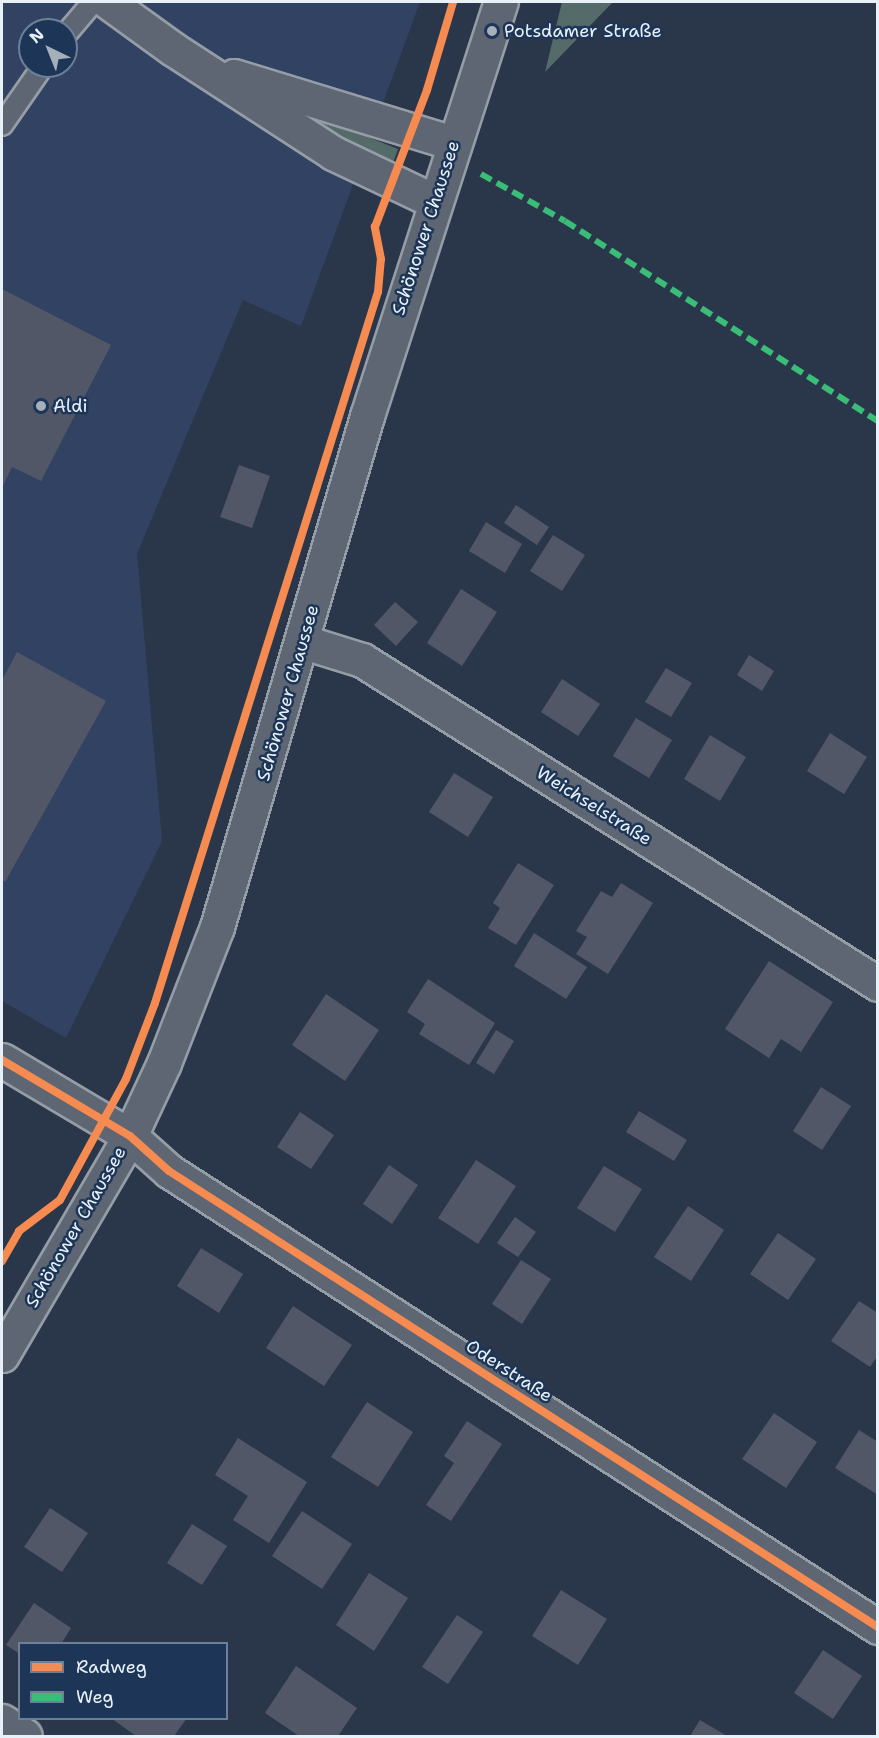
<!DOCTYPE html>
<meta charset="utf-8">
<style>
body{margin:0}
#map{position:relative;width:879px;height:1738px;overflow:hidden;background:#2a374a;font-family:"Shantell Sans",sans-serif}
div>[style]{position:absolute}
.built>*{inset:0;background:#324262}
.green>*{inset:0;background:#556b69}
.building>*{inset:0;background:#515767}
.roads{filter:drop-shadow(2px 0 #959da7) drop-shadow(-2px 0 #959da7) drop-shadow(0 2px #959da7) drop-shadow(0 -2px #959da7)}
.lane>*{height:20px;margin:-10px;padding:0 10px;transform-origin:10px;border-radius:10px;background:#5d6672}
.street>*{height:33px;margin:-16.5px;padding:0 16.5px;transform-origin:16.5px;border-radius:16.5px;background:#5d6672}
.secondary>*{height:33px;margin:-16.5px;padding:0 16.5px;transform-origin:16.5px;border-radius:16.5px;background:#5d6672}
.quiet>*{height:6px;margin-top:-3px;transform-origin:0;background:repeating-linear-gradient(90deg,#3abd76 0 12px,transparent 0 18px)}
.cycleway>*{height:8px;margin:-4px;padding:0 4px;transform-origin:4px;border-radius:4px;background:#f68b52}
.dots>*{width:16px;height:16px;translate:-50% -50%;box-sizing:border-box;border:3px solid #1d3557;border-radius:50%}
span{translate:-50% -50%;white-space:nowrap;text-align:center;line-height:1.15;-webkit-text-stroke:5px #1d3557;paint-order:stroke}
.poi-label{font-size:18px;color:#e8f1f8}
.left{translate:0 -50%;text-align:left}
.street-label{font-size:18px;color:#e8f1f8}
.frame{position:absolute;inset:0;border:3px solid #e8f1f8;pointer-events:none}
.legend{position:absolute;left:18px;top:1642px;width:210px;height:78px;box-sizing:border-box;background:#1d3557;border:2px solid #6e8097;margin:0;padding:8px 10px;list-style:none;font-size:18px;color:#e8f1f8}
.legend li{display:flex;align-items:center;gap:12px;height:30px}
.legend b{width:30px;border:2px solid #6e8097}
.north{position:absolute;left:18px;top:18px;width:60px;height:60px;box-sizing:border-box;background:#1d3557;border:2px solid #6e8097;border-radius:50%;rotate:317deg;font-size:16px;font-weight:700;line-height:24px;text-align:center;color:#e8f1f8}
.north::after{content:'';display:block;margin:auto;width:21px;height:27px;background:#a6b0bb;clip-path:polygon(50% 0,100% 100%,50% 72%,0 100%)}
</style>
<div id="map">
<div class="built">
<i style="clip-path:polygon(evenodd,2px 2px,420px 2px,301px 326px,243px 300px,137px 554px,162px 841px,66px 1038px,2px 1001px,2px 2px,30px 30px,66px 30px,66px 66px,30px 66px,30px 30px)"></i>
</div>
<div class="green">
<i style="clip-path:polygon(562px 2px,613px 2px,545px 72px)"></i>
<i style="clip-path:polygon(325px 120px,398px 149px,391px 168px,322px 125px)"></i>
</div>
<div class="building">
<i style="clip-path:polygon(2px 289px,111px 345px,41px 481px,12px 467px,2px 488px)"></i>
<i style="clip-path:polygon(239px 465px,270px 476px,252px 528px,220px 517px)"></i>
<i style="clip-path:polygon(516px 505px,549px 527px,537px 545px,504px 523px)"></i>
<i style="clip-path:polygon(486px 522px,522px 544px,505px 573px,469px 551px)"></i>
<i style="clip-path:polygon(553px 535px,585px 555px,562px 591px,530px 571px)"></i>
<i style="clip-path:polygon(461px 589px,497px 612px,462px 666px,427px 643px)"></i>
<i style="clip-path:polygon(395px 602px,418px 622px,396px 646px,374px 625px)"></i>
<i style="clip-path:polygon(17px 652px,106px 701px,5px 882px,2px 880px,2px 680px)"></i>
<i style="clip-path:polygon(749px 655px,774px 671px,762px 691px,737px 675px)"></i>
<i style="clip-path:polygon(666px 668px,692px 683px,671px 717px,645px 702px)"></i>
<i style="clip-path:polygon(562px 679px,600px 704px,578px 736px,541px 712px)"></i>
<i style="clip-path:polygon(636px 718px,672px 740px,649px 778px,613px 756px)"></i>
<i style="clip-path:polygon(830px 733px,867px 757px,844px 794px,807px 771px)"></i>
<i style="clip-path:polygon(710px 735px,746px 757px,720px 801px,684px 779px)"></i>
<i style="clip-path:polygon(454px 773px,493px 797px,468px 837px,429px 812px)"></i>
<i style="clip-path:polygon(518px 863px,554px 885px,516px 945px,488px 928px,500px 908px,493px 903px)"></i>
<i style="clip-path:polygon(621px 883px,653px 903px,608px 974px,576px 954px,587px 937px,576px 931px,601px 891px,612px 897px)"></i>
<i style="clip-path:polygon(534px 933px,587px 967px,566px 999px,514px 966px)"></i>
<i style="clip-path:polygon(769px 961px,833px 1002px,801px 1052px,781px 1039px,769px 1058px,725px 1029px)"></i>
<i style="clip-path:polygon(428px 979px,495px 1023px,469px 1065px,419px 1034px,425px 1024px,407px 1012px)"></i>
<i style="clip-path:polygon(326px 994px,379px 1030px,345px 1081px,292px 1045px)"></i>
<i style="clip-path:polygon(496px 1030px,514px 1041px,494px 1074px,476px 1063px)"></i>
<i style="clip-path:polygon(821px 1087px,851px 1106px,822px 1150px,793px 1131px)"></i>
<i style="clip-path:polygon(639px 1111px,687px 1140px,674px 1161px,626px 1132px)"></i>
<i style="clip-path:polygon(300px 1112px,334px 1135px,311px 1169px,277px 1147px)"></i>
<i style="clip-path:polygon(476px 1160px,516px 1186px,478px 1244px,438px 1218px)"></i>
<i style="clip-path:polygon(389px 1165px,418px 1185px,392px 1224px,363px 1204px)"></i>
<i style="clip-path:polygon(604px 1166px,642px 1189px,615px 1232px,577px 1208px)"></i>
<i style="clip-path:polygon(688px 1206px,724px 1230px,691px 1281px,654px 1257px)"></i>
<i style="clip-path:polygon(515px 1217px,536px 1232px,518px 1257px,497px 1243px)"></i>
<i style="clip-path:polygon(778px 1233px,816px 1259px,788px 1300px,750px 1274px)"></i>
<i style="clip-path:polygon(201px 1248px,243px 1274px,219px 1313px,177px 1286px)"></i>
<i style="clip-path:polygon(521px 1260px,551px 1279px,522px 1324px,492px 1304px)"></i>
<i style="clip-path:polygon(859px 1301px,878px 1313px,878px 1355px,870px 1367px,831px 1341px)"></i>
<i style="clip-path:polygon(293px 1306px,352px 1345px,324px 1386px,266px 1348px)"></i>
<i style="clip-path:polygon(367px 1402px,413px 1432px,378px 1487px,331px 1457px)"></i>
<i style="clip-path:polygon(774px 1413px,817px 1442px,786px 1488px,742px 1459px)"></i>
<i style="clip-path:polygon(467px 1421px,502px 1444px,451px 1521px,426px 1505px,454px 1463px,444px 1456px)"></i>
<i style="clip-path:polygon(859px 1430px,878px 1442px,878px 1495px,835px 1468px)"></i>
<i style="clip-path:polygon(238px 1438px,307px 1482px,269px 1543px,233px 1520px,248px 1496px,215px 1475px)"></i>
<i style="clip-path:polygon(50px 1508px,88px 1533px,62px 1572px,24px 1547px)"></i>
<i style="clip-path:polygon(302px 1511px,352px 1544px,322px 1589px,272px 1556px)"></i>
<i style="clip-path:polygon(192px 1524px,227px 1546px,202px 1585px,167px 1563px)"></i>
<i style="clip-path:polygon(369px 1573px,408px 1598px,374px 1651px,336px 1625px)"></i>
<i style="clip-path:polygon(561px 1590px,607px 1619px,578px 1665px,532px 1636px)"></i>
<i style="clip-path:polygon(34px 1603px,71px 1628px,61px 1644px,20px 1644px,20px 1654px,6px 1645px)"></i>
<i style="clip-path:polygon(457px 1615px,483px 1632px,448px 1684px,422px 1667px)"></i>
<i style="clip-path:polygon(823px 1650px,862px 1676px,833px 1719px,794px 1693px)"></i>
<i style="clip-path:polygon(296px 1666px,357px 1708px,338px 1736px,299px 1736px,265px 1713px)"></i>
<i style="clip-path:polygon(111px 1718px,187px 1718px,174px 1736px,136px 1736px)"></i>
<i style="clip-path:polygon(700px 1720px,727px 1736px,690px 1736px)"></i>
</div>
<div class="roads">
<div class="lane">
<i style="left:66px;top:34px;width:42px;rotate:-49.8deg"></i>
<i style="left:2px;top:125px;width:72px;rotate:-55.2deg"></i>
</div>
<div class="street">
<i style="left:108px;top:2px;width:80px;rotate:35.9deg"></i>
<i style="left:173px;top:49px;width:191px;rotate:33deg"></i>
<i style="left:333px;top:153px;width:112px;rotate:25.4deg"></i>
<i style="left:234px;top:76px;width:229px;rotate:17deg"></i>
<i style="left:304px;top:642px;width:61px;rotate:17.2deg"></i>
<i style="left:362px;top:660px;width:609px;rotate:32.12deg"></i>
<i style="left:130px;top:1136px;width:52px;rotate:41.9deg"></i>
<i style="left:169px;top:1171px;width:843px;rotate:32.75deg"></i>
</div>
<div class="secondary">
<i style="left:2px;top:1060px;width:149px;rotate:30.7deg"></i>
<i style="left:2px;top:1355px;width:254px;rotate:-59.7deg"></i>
<i style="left:130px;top:1136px;width:81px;rotate:-65deg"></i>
<i style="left:164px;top:1063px;width:146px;rotate:-68.7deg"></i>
<i style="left:217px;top:927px;width:533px;rotate:-73.64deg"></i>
<i style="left:367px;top:416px;width:435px;rotate:-72.1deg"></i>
<i style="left:2px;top:1721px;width:27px;rotate:33deg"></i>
</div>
</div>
<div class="quiet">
<i style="left:481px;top:174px;width:96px;rotate:29.2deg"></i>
<i style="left:565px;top:221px;width:371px;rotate:32.6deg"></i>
</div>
<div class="cycleway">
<i style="left:2px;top:1060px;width:149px;rotate:30.7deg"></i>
<i style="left:130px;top:1136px;width:52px;rotate:41.9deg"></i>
<i style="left:169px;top:1171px;width:843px;rotate:32.75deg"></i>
<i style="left:2px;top:1261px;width:34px;rotate:-60deg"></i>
<i style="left:19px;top:1231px;width:51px;rotate:-37.1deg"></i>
<i style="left:60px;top:1200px;width:138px;rotate:-61.4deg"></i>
<i style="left:126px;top:1079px;width:81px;rotate:-69.1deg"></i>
<i style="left:155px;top:1003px;width:745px;rotate:-72.59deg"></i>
<i style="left:378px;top:292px;width:33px;rotate:-85deg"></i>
<i style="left:381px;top:259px;width:33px;rotate:-101deg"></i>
<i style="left:375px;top:227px;width:147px;rotate:-69.2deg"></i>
<i style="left:427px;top:90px;width:92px;rotate:-73.5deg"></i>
</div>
<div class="dots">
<i style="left:492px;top:31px;background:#a6b0bb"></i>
<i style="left:41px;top:406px;background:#a6b0bb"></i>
</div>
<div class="poi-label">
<span class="left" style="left:504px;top:31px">Potsdamer Straße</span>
<span class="left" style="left:53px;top:406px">Aldi</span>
</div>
<div class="street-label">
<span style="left:426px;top:228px;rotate:-72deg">Schönower Chaussee</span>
<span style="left:288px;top:693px;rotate:-74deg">Schönower Chaussee</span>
<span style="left:594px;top:806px;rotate:32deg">Weichselstraße</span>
<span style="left:76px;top:1227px;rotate:-60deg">Schönower Chaussee</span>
<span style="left:509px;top:1371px;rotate:33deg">Oderstraße</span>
</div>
<div class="frame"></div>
<ul class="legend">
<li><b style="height:8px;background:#f68b52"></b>Radweg</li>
<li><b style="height:8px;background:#3abd76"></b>Weg</li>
</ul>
<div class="north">N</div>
</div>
